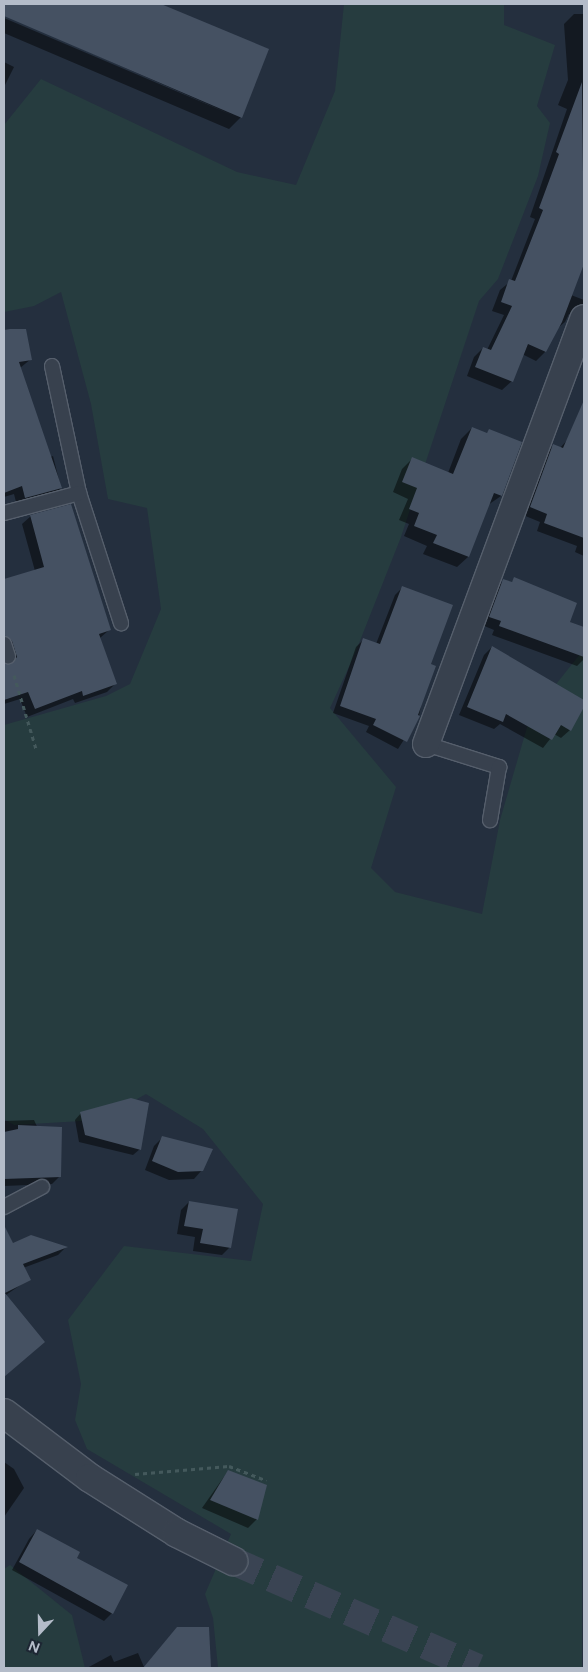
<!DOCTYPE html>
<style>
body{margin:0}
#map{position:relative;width:588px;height:1672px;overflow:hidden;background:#242f3e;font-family:Figtree,sans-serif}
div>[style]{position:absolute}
.green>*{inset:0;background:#263c3f}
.shadow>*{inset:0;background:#0007}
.building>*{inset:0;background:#455162}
.tertiary-tunnel>*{height:28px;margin-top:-14px;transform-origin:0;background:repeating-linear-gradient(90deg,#3a4453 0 28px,transparent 0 42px)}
.path>*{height:3px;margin-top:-1.5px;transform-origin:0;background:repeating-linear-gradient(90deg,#44595c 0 4px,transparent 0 8px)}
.roads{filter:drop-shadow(1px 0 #565f6c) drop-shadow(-1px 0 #565f6c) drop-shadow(0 1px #565f6c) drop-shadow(0 -1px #565f6c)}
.service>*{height:14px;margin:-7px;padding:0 7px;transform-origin:7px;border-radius:7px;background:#38414e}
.minor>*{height:26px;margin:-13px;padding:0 13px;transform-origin:13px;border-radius:13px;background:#38414e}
.tertiary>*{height:28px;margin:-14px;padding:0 14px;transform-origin:14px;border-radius:14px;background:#38414e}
span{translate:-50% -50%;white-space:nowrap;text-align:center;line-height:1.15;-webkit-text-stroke:4px #1d2633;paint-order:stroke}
.frame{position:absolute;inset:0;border:5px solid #b4bcc9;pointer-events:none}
.north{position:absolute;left:15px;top:1607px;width:50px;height:50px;-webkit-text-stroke:4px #1d2633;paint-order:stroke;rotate:201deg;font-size:14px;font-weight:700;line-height:20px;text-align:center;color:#b4bcc9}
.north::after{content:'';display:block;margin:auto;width:18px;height:22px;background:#b4bcc9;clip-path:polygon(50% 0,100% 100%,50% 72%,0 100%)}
</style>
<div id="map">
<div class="green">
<i style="clip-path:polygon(344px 4px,504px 4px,504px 25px,555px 45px,537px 106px,550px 123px,538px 176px,498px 279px,479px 301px,401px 537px,354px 656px,330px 708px,396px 787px,371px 868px,395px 892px,482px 914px,500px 820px,530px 717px,584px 649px,582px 1668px,218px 1668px,213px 1618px,205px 1594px,231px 1534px,87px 1449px,75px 1420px,81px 1384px,68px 1320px,124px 1246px,251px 1261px,263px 1204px,203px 1129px,146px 1094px,99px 1120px,14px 1125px,4px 1119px,4px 725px,106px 696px,130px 684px,161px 609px,147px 508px,108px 499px,91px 404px,61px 292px,34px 306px,4px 312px,4px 125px,41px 79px,237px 172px,296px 185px,335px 91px)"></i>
<i style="clip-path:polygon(10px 1565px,72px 1615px,85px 1668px,4px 1668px,4px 1569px)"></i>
</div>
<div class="shadow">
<i style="clip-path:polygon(10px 4px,158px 4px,267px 50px,241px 117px,229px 129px,4px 33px,4px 18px,237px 117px,5px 15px)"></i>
<i style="clip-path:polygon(574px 14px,584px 14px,584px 221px,574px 248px,584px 252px,584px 260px,571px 295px,584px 300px,584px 318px,579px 312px,569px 314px,565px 322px,554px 331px,545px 352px,536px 361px,522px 354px,512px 381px,502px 390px,467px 376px,474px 357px,483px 348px,487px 350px,504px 315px,492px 311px,500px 290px,511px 281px,535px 219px,530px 217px,567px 109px,558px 105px,568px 80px,564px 24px)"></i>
<i style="clip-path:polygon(4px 62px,14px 67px,4px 87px)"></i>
<i style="clip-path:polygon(25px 330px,31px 359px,20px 368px,24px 419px,4px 424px,4px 334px)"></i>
<i style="clip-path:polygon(472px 428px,486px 434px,489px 431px,520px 443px,501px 496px,488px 505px,468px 557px,457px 567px,423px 554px,427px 546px,404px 536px,409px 524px,399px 520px,408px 499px,393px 492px,402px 469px,412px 459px,448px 473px,461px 439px)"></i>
<i style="clip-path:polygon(44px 438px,48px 458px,53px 456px,61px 488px,53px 496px,17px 506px,14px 494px,4px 497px,4px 456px)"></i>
<i style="clip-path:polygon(569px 438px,584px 444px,584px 556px,575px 552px,577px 546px,537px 531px,540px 522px,523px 515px,545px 454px,553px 446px,560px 448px)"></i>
<i style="clip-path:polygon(31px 516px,109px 630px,100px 638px,115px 684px,107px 692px,75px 703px,73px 699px,27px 717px,20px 699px,4px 704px,4px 664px,6px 666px,9px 663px,4px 648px,4px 580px,35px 571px,22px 524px)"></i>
<i style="clip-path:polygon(515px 578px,569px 622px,584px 629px,584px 659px,577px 666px,492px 635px,494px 630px,482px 625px,495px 589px,504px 580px,511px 583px)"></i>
<i style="clip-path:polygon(403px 587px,429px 665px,419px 716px,398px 749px,366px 732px,369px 726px,333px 713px,356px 647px,363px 640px,376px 644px,395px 595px)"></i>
<i style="clip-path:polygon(492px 647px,584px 702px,570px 730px,561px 738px,554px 734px,543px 748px,500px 724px,494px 729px,459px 715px,484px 655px)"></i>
<i style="clip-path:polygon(81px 1113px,140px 1149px,133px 1155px,79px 1142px,75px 1120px)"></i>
<i style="clip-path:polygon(34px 1120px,60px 1176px,52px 1184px,4px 1186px,4px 1196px,4px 1121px)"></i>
<i style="clip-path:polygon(162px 1138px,202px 1170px,194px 1179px,169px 1180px,145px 1170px,154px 1146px)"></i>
<i style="clip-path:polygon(189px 1202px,230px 1247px,222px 1255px,193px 1251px,195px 1237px,177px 1234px,181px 1210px)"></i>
<i style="clip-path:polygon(32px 1236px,65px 1248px,58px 1255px,23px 1268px,29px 1279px,6px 1295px,35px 1350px,4px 1376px,4px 1248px)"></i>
<i style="clip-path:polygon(4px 1462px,14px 1469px,24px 1488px,4px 1517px)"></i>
<i style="clip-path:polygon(228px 1471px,257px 1519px,248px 1528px,202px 1508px)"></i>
<i style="clip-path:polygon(37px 1530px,75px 1559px,112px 1613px,104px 1621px,12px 1570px,29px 1539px)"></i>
<i style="clip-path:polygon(208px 1628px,210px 1668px,87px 1668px,111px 1655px,114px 1662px,138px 1653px,144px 1667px)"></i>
</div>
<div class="building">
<i style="clip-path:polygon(4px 4px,161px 4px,269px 49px,242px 118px,4px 16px)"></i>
<i style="clip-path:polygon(582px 82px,584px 264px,562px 322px,546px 352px,528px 344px,513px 382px,475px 367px,483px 347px,491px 350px,512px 306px,501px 302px,509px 279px,515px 281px,543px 210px,539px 208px,559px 154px,556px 152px)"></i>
<i style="clip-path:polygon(10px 329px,26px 329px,32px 360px,19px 362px,62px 488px,25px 498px,22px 486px,4px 493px,4px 330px)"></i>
<i style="clip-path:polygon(584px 400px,584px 538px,544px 523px,547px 514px,530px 507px,553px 444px,563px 448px)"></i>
<i style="clip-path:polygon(472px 427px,487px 433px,489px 429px,522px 442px,502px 496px,494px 493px,469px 557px,433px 543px,437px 535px,414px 526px,419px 513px,409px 509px,417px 488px,402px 482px,412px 457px,453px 474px)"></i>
<i style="clip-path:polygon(71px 504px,111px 630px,99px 634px,117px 684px,83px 696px,82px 691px,35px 709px,28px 692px,4px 700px,4px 663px,11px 664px,17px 657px,12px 641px,4px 635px,4px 579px,44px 567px,30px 515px)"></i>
<i style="clip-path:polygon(514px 577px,577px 603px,570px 622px,584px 627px,584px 657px,499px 626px,501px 621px,489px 617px,503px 579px,512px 582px)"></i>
<i style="clip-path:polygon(402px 586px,453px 605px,431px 664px,436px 666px,418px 715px,420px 716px,407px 742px,373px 725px,376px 719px,340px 706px,363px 638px,380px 644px)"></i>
<i style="clip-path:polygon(492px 646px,584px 700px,584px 707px,571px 731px,561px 725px,552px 740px,506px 714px,503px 722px,467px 707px)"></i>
<i style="clip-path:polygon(131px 1098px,149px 1103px,141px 1150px,85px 1135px,80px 1112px)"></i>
<i style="clip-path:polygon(18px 1125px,62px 1127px,61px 1177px,4px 1179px,4px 1132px,18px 1129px)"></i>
<i style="clip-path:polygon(162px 1136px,213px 1149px,203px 1171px,178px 1172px,152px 1161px)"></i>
<i style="clip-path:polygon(189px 1201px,238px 1209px,231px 1248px,200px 1243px,203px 1229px,184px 1226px)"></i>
<i style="clip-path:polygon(4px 1225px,13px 1243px,31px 1235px,68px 1247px,23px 1264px,31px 1280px,5px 1293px,45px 1342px,4px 1377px)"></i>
<i style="clip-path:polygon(228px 1470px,267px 1485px,258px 1520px,210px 1500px)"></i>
<i style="clip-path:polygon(37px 1529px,80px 1552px,77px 1558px,128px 1585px,113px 1614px,19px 1562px)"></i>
<i style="clip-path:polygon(177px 1627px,209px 1627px,211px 1668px,143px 1668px)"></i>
</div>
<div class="tertiary-tunnel">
<i style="left:233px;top:1561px;width:267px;rotate:23.6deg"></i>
</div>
<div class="path">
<i style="left:14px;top:675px;width:77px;rotate:73.4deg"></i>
<i style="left:135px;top:1474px;width:94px;rotate:-4.9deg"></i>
<i style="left:229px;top:1466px;width:40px;rotate:21deg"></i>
</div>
<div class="roads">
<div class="service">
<i style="left:52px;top:366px;width:130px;rotate:78deg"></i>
<i style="left:79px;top:493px;width:137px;rotate:72.1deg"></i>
<i style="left:4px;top:513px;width:78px;rotate:-14.9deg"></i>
<i style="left:4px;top:644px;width:13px;rotate:72deg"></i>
<i style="left:426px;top:744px;width:77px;rotate:17.5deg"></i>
<i style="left:499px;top:767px;width:54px;rotate:99.6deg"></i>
<i style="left:4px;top:1207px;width:43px;rotate:-27.8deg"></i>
</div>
<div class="minor">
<i style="left:426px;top:744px;width:454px;rotate:-69.7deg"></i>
</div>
<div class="tertiary">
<i style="left:4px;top:1413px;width:108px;rotate:37.1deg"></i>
<i style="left:90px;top:1478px;width:103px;rotate:32.3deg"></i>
<i style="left:177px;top:1533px;width:63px;rotate:26.6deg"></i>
</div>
</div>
<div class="frame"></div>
<div class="north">N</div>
</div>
